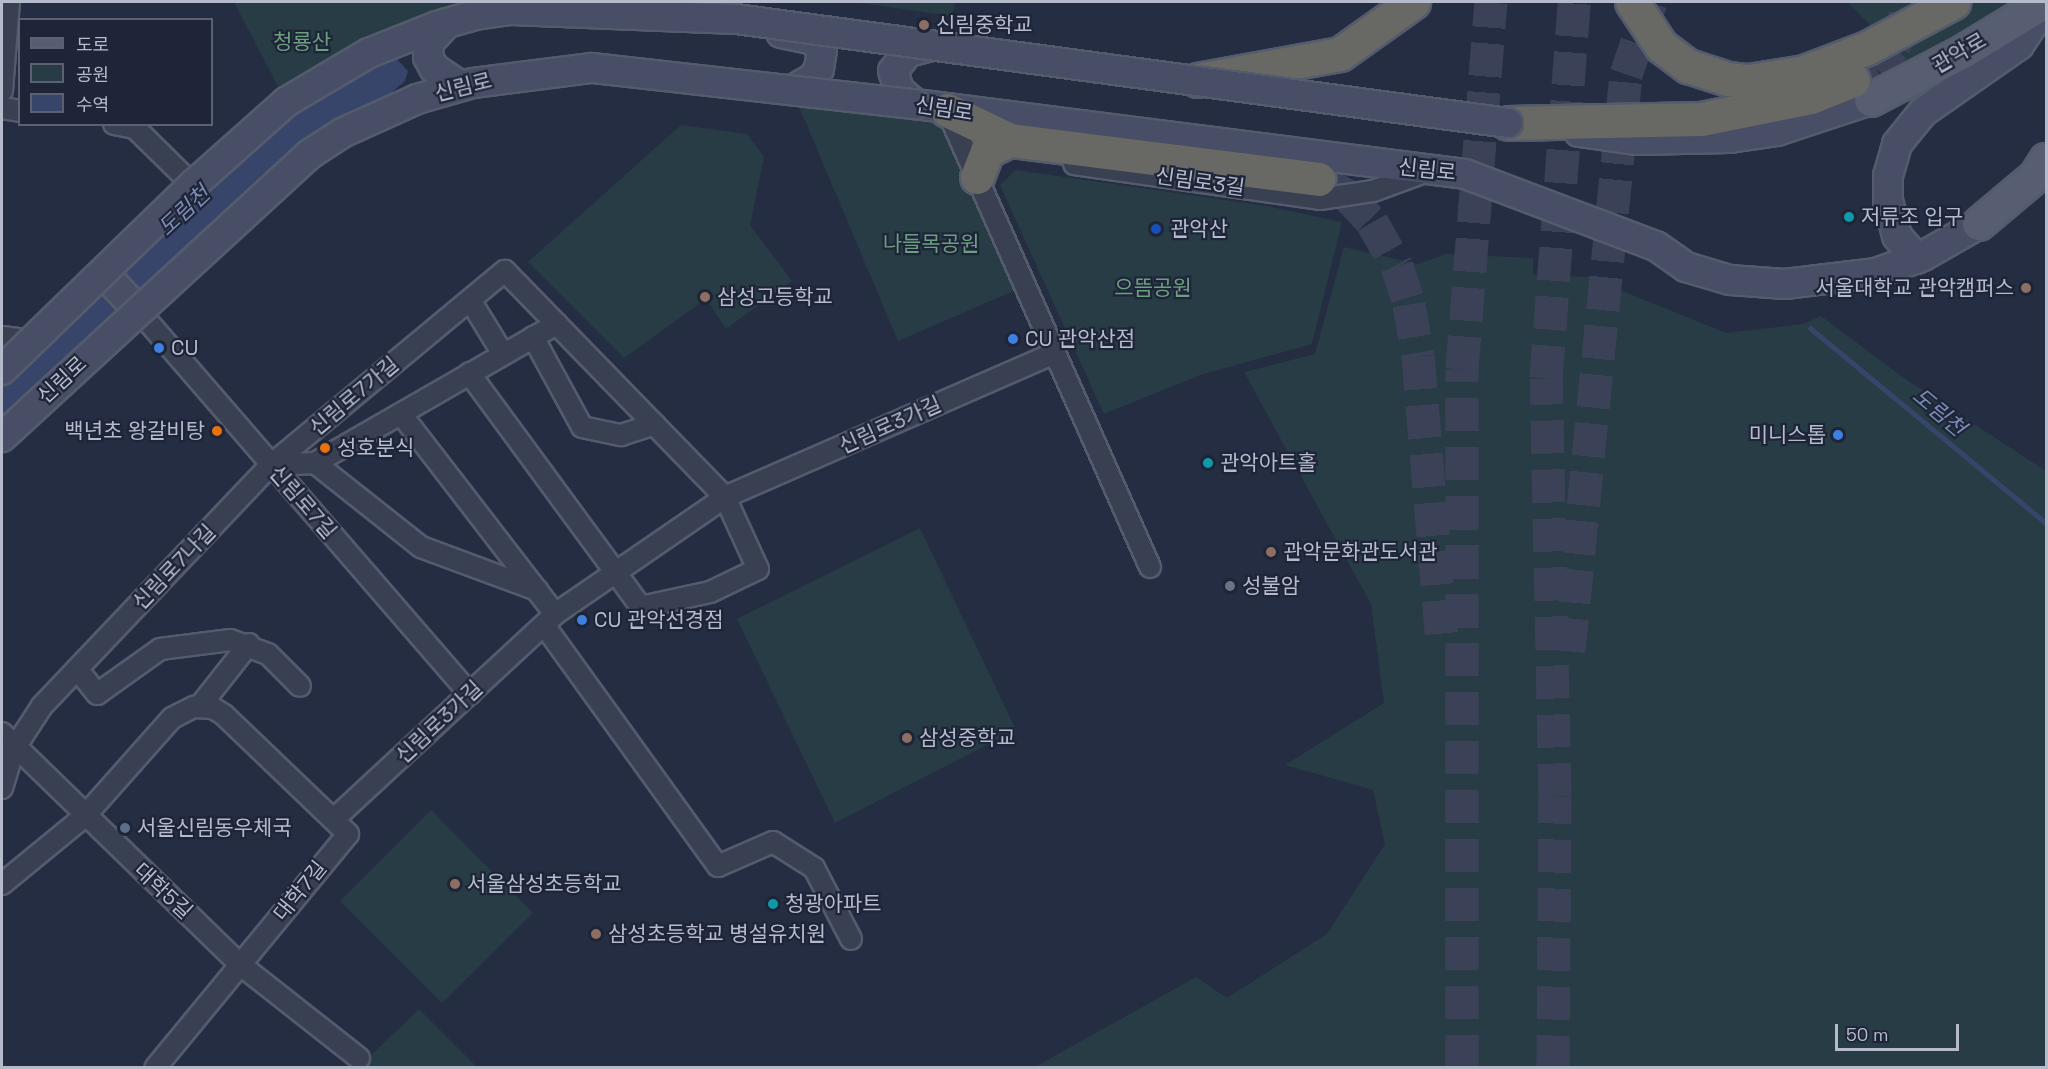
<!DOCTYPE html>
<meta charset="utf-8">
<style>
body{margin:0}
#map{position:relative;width:2048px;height:1069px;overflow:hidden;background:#252d43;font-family:"Space Grotesk","Noto Sans KR",sans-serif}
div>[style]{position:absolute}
.green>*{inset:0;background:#273c44}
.water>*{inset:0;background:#38456b}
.stream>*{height:5px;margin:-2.5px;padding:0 2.5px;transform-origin:2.5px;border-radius:2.5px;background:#38456b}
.trunk-tunnel>*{height:33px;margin-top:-16.5px;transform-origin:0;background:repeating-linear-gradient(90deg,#3b4258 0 33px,transparent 0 49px)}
.roads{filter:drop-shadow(2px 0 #545b6d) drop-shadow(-2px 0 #545b6d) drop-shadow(0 2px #545b6d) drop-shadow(0 -2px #545b6d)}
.minor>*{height:20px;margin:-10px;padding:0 10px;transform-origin:10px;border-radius:10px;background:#394052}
.secondary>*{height:28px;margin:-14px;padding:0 14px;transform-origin:14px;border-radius:14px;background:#474e66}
.primary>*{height:32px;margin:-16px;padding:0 16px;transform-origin:16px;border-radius:16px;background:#575e72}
.trunk>*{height:33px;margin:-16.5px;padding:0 16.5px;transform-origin:16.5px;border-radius:16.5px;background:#686864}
.bridges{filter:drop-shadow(2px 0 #545b6d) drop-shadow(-2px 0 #545b6d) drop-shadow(0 2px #545b6d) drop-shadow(0 -2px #545b6d)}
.secondary-bridge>*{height:28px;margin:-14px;padding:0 14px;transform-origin:14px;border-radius:14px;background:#474e66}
.dots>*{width:16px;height:16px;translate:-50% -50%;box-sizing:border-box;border:3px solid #1e2538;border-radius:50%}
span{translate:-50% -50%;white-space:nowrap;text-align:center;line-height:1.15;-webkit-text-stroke:4.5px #1e2538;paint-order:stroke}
.poi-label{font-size:21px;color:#b6bbcc}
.left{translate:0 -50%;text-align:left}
.right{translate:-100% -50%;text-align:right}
.park-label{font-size:21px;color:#6c9f80}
.street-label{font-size:21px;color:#b6bbcc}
.water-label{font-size:22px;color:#7c8cb5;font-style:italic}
.frame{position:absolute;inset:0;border:3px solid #b6bbcc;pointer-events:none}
.legend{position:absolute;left:18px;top:18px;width:195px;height:108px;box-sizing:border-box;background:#1e2538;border:2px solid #5b6173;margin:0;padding:8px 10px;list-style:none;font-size:18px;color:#b6bbcc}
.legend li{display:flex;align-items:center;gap:12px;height:30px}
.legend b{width:30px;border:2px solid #5b6173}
.scale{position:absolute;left:1835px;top:1024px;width:124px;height:27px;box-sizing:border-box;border:3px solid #b6bbcc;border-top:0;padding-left:8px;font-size:18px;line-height:21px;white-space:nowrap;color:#b6bbcc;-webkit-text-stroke:4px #1e2538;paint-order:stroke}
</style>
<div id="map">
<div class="green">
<i style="clip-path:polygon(234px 2px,518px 2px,286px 102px)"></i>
<i style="clip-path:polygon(853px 2px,955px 2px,952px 16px)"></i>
<i style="clip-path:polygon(1847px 2px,2045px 2px,1920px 76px)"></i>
<i style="clip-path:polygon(792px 90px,947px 110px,1025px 286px,898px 341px)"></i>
<i style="clip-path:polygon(681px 125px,747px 134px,764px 157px,750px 225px,792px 281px,726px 329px,706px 299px,624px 358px,528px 262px)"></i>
<i style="clip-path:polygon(1016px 170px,1267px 206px,1342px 222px,1312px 344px,1200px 375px,1104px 414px,1000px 185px)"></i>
<i style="clip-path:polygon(1344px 247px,1418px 264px,1446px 254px,1533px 258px,1533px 275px,1588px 277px,1726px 333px,1803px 324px,1821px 316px,1904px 378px,2046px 471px,2046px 1067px,1035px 1067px,1196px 977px,1227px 998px,1327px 934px,1385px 844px,1373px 790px,1285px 765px,1384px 703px,1371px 604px,1244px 372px,1315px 354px)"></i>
<i style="clip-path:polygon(920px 528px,1016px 730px,835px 823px,737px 619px)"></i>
<i style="clip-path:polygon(431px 810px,533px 913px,442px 1003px,340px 901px)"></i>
<i style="clip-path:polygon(419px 1009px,477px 1067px,358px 1068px)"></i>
</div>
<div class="water">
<i style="clip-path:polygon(394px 56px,408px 71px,405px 81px,2px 429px,2px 378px,287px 109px)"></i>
</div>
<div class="stream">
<i style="left:1810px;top:328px;width:306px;rotate:39.6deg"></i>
</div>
<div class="trunk-tunnel">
<i style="left:1853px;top:80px;width:26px;rotate:-31deg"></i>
<i style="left:1875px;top:67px;width:28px;rotate:-46deg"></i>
<i style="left:1894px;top:47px;width:48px;rotate:-70.4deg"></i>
<i style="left:1319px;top:179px;width:32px;rotate:30deg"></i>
<i style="left:1347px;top:195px;width:37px;rotate:47deg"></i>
<i style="left:1372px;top:222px;width:51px;rotate:60.4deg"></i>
<i style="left:1397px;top:266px;width:40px;rotate:72deg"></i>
<i style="left:1409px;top:304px;width:53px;rotate:80.2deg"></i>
<i style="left:1418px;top:356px;width:287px;rotate:85.2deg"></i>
<i style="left:1569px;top:651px;width:580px;rotate:-84.36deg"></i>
<i style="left:1626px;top:74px;width:76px;rotate:-70.9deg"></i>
<i style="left:1462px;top:1068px;width:699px;rotate:-90deg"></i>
<i style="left:1462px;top:369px;width:368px;rotate:-85.5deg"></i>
<i style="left:1553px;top:1068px;width:272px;rotate:-89.6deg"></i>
<i style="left:1555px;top:796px;width:418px;rotate:-91.2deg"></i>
<i style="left:1546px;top:378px;width:377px;rotate:-85.7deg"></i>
</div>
<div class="roads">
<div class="minor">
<i style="left:2px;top:91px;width:89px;rotate:-85.5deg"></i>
<i style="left:2px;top:108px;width:18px;rotate:9deg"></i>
<i style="left:947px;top:110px;width:500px;rotate:66.05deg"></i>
<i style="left:114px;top:124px;width:21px;rotate:11deg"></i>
<i style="left:135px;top:128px;width:81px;rotate:44.5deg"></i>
<i style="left:1074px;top:164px;width:248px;rotate:8.1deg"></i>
<i style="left:1320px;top:199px;width:54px;rotate:-8.6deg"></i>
<i style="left:1373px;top:191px;width:55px;rotate:-20.1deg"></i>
<i style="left:470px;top:300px;width:63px;rotate:58.6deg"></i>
<i style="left:137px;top:309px;width:509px;rotate:49.14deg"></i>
<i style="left:2px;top:337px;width:31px;rotate:7deg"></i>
<i style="left:533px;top:337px;width:102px;rotate:61.4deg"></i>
<i style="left:582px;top:427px;width:40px;rotate:12deg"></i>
<i style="left:621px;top:435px;width:35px;rotate:-18deg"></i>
<i style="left:401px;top:414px;width:252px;rotate:52.4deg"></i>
<i style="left:315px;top:463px;width:135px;rotate:38.4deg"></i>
<i style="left:421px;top:547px;width:124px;rotate:20.3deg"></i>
<i style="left:271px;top:465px;width:44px;rotate:-2.6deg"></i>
<i style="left:315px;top:463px;width:279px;rotate:-29.9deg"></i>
<i style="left:544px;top:625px;width:297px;rotate:54.2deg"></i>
<i style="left:718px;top:866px;width:60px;rotate:-23.6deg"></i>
<i style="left:773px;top:842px;width:49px;rotate:32.4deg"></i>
<i style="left:814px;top:868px;width:80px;rotate:62.5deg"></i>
<i style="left:77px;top:669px;width:32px;rotate:51deg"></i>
<i style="left:97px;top:694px;width:77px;rotate:-35.5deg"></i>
<i style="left:160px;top:649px;width:71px;rotate:-7.3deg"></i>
<i style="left:230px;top:640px;width:40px;rotate:20.2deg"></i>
<i style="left:268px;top:654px;width:45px;rotate:45deg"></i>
<i style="left:200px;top:706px;width:79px;rotate:-51.7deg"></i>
<i style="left:2px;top:733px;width:334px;rotate:44.2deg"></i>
<i style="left:242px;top:966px;width:149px;rotate:38.2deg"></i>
<i style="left:2px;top:788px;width:41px;rotate:-72.9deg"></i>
<i style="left:14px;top:749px;width:51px;rotate:-56.9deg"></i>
<i style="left:42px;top:706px;width:332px;rotate:-46.5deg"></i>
<i style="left:271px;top:465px;width:304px;rotate:-39.7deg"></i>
<i style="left:505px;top:271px;width:315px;rotate:45.8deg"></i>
<i style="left:725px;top:497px;width:79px;rotate:65.4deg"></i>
<i style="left:758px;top:569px;width:53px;rotate:154.4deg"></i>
<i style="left:710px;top:592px;width:71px;rotate:167.7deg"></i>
<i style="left:641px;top:607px;width:290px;rotate:-126.3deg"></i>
<i style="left:334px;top:819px;width:301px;rotate:-42.8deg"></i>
<i style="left:555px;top:614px;width:206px;rotate:-34.5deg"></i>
<i style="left:725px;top:497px;width:360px;rotate:-23.6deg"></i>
<i style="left:2px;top:884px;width:106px;rotate:-39.3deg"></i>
<i style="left:84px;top:817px;width:132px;rotate:-48.4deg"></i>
<i style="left:172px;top:718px;width:25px;rotate:-27deg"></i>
<i style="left:194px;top:707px;width:19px;rotate:3deg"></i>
<i style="left:213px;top:708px;width:13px;rotate:32deg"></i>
<i style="left:224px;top:715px;width:172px;rotate:43.8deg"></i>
<i style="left:348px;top:834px;width:303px;rotate:129.5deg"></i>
</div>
<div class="secondary">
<i style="left:781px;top:33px;width:33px;rotate:12deg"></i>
<i style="left:813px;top:40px;width:13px;rotate:48deg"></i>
<i style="left:822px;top:50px;width:19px;rotate:99deg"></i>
<i style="left:819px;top:69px;width:11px;rotate:124deg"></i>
<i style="left:813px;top:78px;width:24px;rotate:150deg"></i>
<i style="left:932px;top:46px;width:25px;rotate:166deg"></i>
<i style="left:908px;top:52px;width:24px;rotate:128deg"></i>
<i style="left:893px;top:71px;width:20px;rotate:72deg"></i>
<i style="left:899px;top:90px;width:21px;rotate:41deg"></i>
<i style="left:915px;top:104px;width:554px;rotate:7.25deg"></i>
<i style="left:1465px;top:174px;width:204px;rotate:20.7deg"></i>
<i style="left:1656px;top:246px;width:37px;rotate:35deg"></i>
<i style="left:1686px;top:267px;width:46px;rotate:16.5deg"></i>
<i style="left:1730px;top:280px;width:55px;rotate:4.2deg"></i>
<i style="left:1785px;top:284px;width:92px;rotate:-6.9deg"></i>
<i style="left:1876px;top:273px;width:50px;rotate:-19.9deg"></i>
<i style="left:1923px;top:256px;width:64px;rotate:-29.7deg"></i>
<i style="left:1579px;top:132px;width:59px;rotate:7.9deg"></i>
<i style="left:1637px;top:140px;width:93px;rotate:-1.2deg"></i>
<i style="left:1730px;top:138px;width:48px;rotate:-8.5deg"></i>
<i style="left:1777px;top:131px;width:99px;rotate:-18.3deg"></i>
<i style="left:1917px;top:259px;width:30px;rotate:-131deg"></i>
<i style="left:1897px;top:236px;width:36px;rotate:-104deg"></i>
<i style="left:1888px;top:201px;width:25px;rotate:-90deg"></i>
<i style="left:1888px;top:176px;width:33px;rotate:-74deg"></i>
<i style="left:1897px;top:144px;width:41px;rotate:-50.9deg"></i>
<i style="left:1923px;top:112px;width:117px;rotate:-34.9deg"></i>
<i style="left:2019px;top:45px;width:49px;rotate:-56.6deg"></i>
<i style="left:106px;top:276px;width:45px;rotate:46.8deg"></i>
</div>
<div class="primary">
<i style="left:1871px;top:100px;width:104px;rotate:-27.6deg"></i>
<i style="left:1963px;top:52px;width:96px;rotate:-31.4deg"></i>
<i style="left:1979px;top:224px;width:75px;rotate:-40.1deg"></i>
<i style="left:2036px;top:176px;width:19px;rotate:-58deg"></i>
</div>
<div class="trunk">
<i style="left:1632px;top:2px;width:53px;rotate:56.6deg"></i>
<i style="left:1661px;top:46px;width:34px;rotate:37deg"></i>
<i style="left:1688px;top:66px;width:42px;rotate:18deg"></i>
<i style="left:1728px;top:79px;width:20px;rotate:6deg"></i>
<i style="left:1748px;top:81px;width:57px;rotate:-9.1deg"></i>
<i style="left:1804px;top:72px;width:67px;rotate:-20.9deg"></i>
<i style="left:1867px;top:48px;width:98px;rotate:-28.1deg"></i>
<i style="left:1197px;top:80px;width:145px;rotate:-10.3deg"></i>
<i style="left:1340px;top:54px;width:90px;rotate:-35.5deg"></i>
<i style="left:947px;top:110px;width:70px;rotate:25.5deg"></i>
<i style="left:1010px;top:140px;width:311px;rotate:7.2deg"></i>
<i style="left:1508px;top:123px;width:193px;rotate:-1.2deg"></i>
<i style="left:1701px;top:119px;width:112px;rotate:-11.3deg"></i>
<i style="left:1811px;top:97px;width:45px;rotate:-22deg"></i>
<i style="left:977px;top:177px;width:28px;rotate:-69deg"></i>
<i style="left:987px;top:151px;width:25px;rotate:-26deg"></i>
</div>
</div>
<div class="bridges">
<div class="secondary-bridge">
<i style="left:447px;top:23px;width:26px;rotate:133deg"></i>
<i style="left:429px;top:42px;width:15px;rotate:94deg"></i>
<i style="left:428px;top:57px;width:13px;rotate:61deg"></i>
<i style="left:434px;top:68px;width:32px;rotate:34deg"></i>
<i style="left:2px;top:370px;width:266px;rotate:-44.1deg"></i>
<i style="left:193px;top:185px;width:125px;rotate:-41.7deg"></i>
<i style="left:286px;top:102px;width:96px;rotate:-30.6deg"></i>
<i style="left:369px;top:53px;width:73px;rotate:-21.7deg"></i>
<i style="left:437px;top:26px;width:40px;rotate:-16deg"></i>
<i style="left:475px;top:15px;width:36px;rotate:-8deg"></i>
<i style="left:511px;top:10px;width:225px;rotate:2.3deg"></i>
<i style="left:736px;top:19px;width:779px;rotate:7.67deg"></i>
<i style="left:2px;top:437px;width:418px;rotate:-42.6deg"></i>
<i style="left:310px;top:154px;width:38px;rotate:-33deg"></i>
<i style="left:342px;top:133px;width:82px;rotate:-24.4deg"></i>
<i style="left:417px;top:99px;width:58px;rotate:-15.9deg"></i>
<i style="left:473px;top:83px;width:120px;rotate:-7.2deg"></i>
<i style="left:592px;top:68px;width:325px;rotate:6.4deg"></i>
</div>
</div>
<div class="dots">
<i style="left:924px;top:25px;background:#8d6e63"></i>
<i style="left:1849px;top:217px;background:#0f9aa8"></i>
<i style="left:1156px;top:229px;background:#1a4fb4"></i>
<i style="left:2026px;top:288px;background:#8d6e63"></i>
<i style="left:705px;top:297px;background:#8d6e63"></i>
<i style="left:1013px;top:339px;background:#3f7fe0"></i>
<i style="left:159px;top:348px;background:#3f7fe0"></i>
<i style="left:217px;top:431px;background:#e8710a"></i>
<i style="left:1838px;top:435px;background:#3f7fe0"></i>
<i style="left:325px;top:448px;background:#e8710a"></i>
<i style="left:1208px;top:463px;background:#0f9aa8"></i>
<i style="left:1271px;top:552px;background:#8d6e63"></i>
<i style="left:1230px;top:586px;background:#6b7280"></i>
<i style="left:582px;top:620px;background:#3f7fe0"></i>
<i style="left:907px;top:738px;background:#8d6e63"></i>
<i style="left:125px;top:828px;background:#5c6f8a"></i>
<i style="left:455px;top:884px;background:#8d6e63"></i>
<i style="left:773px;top:904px;background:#0f9aa8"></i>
<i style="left:596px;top:934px;background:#8d6e63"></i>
</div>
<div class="poi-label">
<span class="left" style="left:936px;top:25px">신림중학교</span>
<span class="left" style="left:1861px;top:217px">저류조 입구</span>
<span class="left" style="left:1170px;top:229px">관악산</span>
<span class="right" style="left:2014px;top:288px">서울대학교 관악캠퍼스</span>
<span class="left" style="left:717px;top:297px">삼성고등학교</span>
<span class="left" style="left:1025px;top:339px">CU 관악산점</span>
<span class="left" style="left:171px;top:348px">CU</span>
<span class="right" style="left:205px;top:431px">백년초 왕갈비탕</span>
<span class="right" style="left:1826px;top:435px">미니스톱</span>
<span class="left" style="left:337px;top:448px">성호분식</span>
<span class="left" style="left:1220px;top:463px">관악아트홀</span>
<span class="left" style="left:1283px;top:552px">관악문화관도서관</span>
<span class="left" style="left:1242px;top:586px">성불암</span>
<span class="left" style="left:594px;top:620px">CU 관악선경점</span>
<span class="left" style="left:919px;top:738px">삼성중학교</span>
<span class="left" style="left:137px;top:828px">서울신림동우체국</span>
<span class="left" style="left:467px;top:884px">서울삼성초등학교</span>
<span class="left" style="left:785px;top:904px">청광아파트</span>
<span class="left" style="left:608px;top:934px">삼성초등학교 병설유치원</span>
</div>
<div class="park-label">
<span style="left:302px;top:42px">청룡산</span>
<span style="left:931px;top:244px">나들목공원</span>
<span style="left:1153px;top:288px">으뜸공원</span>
</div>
<div class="street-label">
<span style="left:1959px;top:53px;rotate:-30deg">관악로</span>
<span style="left:463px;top:87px;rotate:-14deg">신림로</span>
<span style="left:944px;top:109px;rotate:9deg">신림로</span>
<span style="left:1427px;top:170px;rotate:6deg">신림로</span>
<span style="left:1200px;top:182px;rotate:8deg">신림로3길</span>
<span style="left:62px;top:380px;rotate:-43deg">신림로</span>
<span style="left:354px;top:396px;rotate:-40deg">신림로7가길</span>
<span style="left:890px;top:425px;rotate:-24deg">신림로3가길</span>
<span style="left:303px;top:502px;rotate:49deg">신림로7길</span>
<span style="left:174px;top:567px;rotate:-46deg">신림로7나길</span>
<span style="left:439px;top:722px;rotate:-43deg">신림로3가길</span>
<span style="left:163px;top:891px;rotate:43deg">대학5길</span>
<span style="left:300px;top:891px;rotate:-51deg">대학7길</span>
</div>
<div class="water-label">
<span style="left:184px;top:211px;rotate:-43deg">도림천</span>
<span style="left:1939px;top:412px;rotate:40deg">도림천</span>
</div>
<div class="frame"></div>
<ul class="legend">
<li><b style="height:8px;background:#575e72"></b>도로</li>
<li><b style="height:16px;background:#273c44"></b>공원</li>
<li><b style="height:16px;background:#38456b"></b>수역</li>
</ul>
<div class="scale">50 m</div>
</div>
